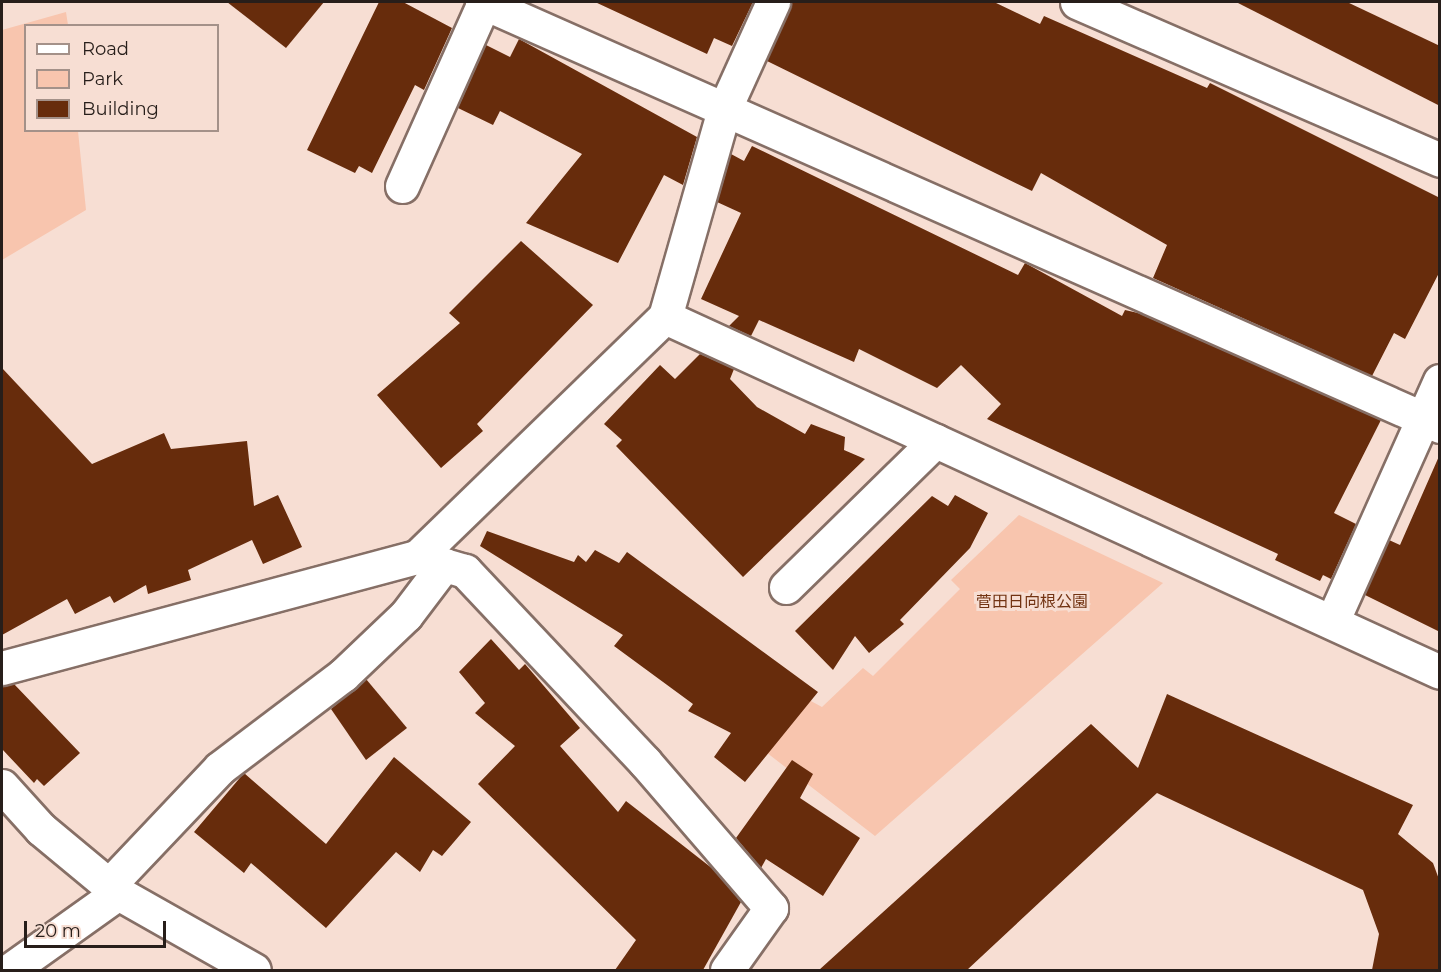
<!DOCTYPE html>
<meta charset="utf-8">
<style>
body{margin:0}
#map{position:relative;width:1441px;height:972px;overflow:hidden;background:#f7ded3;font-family:Montserrat,"Noto Sans JP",sans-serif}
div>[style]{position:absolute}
.green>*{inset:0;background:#f8c5ae}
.building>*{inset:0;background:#672c0c}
.roads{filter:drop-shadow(2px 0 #866f66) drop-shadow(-2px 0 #866f66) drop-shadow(0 2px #866f66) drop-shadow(0 -2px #866f66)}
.street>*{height:33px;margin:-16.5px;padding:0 16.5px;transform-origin:16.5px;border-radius:16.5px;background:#fff}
.secondary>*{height:33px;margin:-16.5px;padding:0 16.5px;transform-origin:16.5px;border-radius:16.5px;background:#fff}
span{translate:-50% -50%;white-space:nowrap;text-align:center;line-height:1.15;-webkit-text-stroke:6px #f7ded3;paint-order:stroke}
.park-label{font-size:16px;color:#723312}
.frame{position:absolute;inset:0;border:3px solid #271e1a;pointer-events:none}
.legend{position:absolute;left:24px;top:24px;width:195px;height:108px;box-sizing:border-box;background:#f7ded3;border:2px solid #a49189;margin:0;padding:8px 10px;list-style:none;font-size:18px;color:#271e1a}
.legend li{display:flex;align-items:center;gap:12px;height:30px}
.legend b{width:30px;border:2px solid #a49189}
.scale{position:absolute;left:24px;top:921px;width:142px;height:27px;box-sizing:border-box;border:3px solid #271e1a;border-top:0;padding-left:8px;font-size:18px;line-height:21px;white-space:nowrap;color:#271e1a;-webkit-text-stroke:4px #f7ded3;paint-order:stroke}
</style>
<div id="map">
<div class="green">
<i style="clip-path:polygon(66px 12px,68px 25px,26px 26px,26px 130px,78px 131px,86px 210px,2px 260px,2px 30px)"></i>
<i style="clip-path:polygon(1019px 515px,1163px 583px,875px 836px,758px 746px,798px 694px,822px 707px,863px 668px,873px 676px,960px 589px,951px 580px)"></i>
</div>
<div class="building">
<i style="clip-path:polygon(227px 2px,324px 2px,286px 48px)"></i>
<i style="clip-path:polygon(379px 2px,403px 2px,452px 28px,424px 90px,415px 85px,372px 173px,359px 166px,355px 173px,307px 150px)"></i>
<i style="clip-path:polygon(595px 2px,753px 2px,732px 46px,714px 38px,707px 54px)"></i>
<i style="clip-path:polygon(792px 2px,994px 2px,1040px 24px,1044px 16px,1207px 88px,1210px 83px,1440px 198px,1440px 271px,1405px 339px,1394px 333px,1372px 376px,1153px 278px,1167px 245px,1041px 173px,1032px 191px,767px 61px)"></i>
<i style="clip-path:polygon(1236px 2px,1347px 2px,1440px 46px,1440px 106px)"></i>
<i style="clip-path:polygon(519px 39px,697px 137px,683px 185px,664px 175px,618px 263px,526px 223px,582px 154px,500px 111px,493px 125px,458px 108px,486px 45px,510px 57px)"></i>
<i style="clip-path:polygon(752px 146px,1018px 275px,1025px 263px,1122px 316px,1125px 310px,1138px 313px,1381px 420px,1334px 513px,1356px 524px,1331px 579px,1323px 575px,1320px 581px,1275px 560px,1278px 554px,987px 419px,1001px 404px,961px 365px,937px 388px,859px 349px,854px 362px,759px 320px,751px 336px,729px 326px,739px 316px,701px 299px,741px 213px,717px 202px,731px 154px,744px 161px)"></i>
<i style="clip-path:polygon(521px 241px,593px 305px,477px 424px,483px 431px,441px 468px,377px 395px,460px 323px,449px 313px)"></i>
<i style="clip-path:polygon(700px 354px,734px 369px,730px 379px,757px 407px,805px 434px,811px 424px,845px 437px,844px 450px,865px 459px,743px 577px,616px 446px,622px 440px,604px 424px,660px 365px,675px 379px)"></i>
<i style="clip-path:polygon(2px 368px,92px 464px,164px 433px,171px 449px,247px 441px,254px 506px,278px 495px,302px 547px,263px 564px,252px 540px,188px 570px,191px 580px,148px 594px,146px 585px,114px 603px,110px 596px,75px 614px,67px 599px,2px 635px)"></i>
<i style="clip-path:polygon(1440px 454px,1440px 632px,1365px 595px,1389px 540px,1400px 545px)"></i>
<i style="clip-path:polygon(955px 495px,988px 513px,970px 548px,900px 620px,904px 624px,869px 653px,855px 636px,833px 670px,795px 631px,932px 496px,948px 506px)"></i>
<i style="clip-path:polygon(487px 531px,574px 562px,578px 555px,586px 562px,595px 550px,619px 563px,627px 552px,818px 692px,745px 782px,714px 757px,731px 733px,688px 711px,693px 704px,614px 646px,623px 635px,480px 546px)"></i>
<i style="clip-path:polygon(491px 639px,519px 670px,525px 664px,580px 728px,560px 746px,618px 812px,626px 801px,713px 869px,741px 902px,703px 970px,615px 970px,636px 940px,478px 784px,515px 746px,475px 713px,485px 703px,459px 672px)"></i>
<i style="clip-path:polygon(366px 679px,407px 728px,366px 760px,331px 709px)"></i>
<i style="clip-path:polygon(14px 684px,80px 753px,44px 786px,37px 779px,34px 783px,2px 749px,2px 686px)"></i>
<i style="clip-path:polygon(1167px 694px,1413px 805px,1398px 834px,1433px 863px,1440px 882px,1440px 970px,1372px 970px,1379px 934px,1363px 890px,1157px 793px,967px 970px,819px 970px,1091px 724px,1138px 768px)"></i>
<i style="clip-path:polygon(394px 757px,471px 822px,442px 856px,433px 850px,420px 872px,396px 852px,326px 928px,251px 863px,244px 873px,194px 832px,244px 773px,326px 844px)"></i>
<i style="clip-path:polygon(792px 760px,813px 774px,800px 798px,860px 838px,823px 896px,766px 859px,761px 868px,736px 838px)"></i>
</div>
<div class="roads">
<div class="street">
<i style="left:482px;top:2px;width:1048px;rotate:23.87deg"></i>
<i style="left:1077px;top:2px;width:396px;rotate:23.5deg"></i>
<i style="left:402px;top:186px;width:201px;rotate:-65.9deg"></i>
<i style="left:665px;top:317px;width:852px;rotate:24.61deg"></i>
<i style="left:417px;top:557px;width:50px;rotate:16.3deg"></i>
<i style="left:465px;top:571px;width:262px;rotate:46.7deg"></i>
<i style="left:645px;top:762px;width:193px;rotate:49.2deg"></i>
<i style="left:771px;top:908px;width:76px;rotate:125.4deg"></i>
<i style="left:786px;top:587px;width:209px;rotate:-44.4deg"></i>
<i style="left:1332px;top:622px;width:264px;rotate:-65.9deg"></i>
<i style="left:2px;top:668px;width:430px;rotate:-15deg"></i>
<i style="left:417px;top:557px;width:345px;rotate:-44.1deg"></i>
<i style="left:665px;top:317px;width:215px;rotate:-74.1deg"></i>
<i style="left:724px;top:110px;width:119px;rotate:-65.6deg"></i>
<i style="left:109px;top:885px;width:161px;rotate:-46.5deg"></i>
<i style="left:220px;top:768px;width:154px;rotate:-37.1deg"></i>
<i style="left:343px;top:675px;width:87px;rotate:-43.6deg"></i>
<i style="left:406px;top:615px;width:63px;rotate:-52.8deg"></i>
<i style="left:10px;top:970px;width:133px;rotate:-35.5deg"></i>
</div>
<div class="secondary">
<i style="left:2px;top:786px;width:58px;rotate:47.8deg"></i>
<i style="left:41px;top:829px;width:100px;rotate:39.7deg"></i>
<i style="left:118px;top:893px;width:156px;rotate:29.5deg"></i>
</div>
</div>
<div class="park-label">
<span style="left:1032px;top:602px">菅田日向根公園</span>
</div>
<div class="frame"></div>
<ul class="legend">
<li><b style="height:8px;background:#fff"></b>Road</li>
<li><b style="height:16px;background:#f8c5ae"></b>Park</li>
<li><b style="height:16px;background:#672c0c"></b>Building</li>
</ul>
<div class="scale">20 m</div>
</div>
